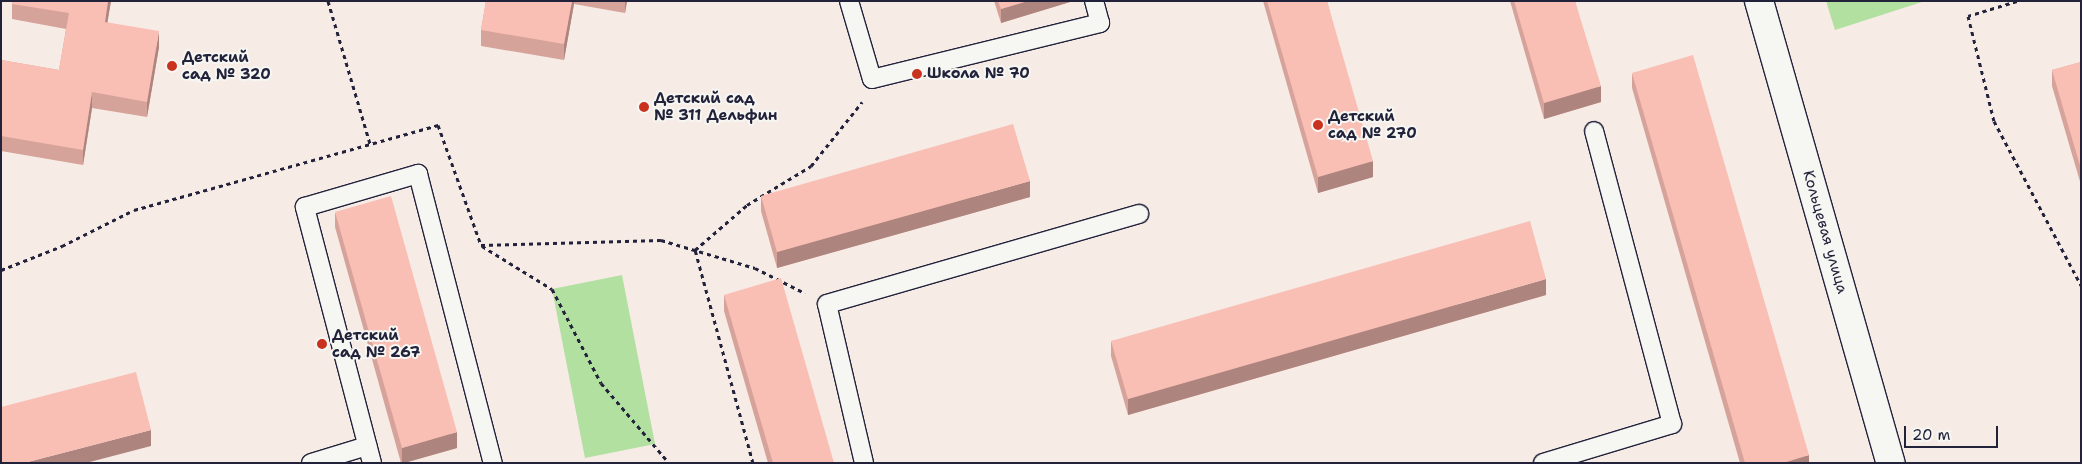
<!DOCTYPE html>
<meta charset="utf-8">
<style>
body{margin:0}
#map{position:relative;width:2082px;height:464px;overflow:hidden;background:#f7ebe6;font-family:"Shantell Sans",sans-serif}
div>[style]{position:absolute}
.green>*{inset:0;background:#b1e0a0}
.path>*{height:3px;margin-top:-1.5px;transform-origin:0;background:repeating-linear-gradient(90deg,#22223b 0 4px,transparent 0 8px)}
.roads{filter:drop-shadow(1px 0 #22223b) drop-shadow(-1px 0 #22223b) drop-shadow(0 1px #22223b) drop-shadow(0 -1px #22223b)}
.lane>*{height:18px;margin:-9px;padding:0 9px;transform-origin:9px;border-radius:9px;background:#f6f6f2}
.street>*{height:28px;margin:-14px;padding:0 14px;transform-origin:14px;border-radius:14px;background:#f6f6f2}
.wall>*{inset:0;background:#d6a39b}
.shaded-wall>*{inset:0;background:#ae857e}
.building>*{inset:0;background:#f9beb4}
.dots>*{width:14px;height:14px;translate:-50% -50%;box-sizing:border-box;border:2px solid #f6f6f2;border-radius:50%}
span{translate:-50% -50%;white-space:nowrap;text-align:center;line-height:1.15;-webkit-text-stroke:4px #f6f6f2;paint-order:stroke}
.poi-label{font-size:15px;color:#22223b;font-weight:700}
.left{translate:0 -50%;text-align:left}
.street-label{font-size:15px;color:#22223b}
.frame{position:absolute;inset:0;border:2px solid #22223b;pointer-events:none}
.scale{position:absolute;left:1904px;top:426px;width:94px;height:22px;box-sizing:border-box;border:2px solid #22223b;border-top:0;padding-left:6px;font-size:15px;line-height:18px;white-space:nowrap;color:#22223b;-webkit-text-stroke:4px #f6f6f2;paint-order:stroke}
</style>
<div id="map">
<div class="green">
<i style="clip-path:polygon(1826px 1px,1925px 1px,1835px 30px)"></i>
<i style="clip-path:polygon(622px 275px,655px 444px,585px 458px,552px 289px)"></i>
</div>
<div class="path">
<i style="left:328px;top:1px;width:149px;rotate:73.6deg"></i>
<i style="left:2017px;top:1px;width:51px;rotate:163deg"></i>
<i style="left:1968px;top:16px;width:108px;rotate:76.1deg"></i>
<i style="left:1994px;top:121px;width:186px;rotate:62.1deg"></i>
<i style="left:482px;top:246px;width:82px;rotate:31.6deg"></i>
<i style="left:552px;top:289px;width:106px;rotate:62.5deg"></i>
<i style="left:601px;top:383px;width:105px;rotate:49.6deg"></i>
<i style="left:1px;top:270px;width:66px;rotate:-21.5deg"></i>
<i style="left:62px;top:246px;width:80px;rotate:-26.6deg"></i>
<i style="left:134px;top:210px;width:316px;rotate:-15.6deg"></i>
<i style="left:438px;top:125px;width:127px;rotate:70.3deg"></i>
<i style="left:481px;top:245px;width:180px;rotate:-1.6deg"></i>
<i style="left:661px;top:240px;width:98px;rotate:16.6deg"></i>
<i style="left:755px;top:268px;width:56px;rotate:26.6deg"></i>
<i style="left:753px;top:463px;width:221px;rotate:-105.2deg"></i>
<i style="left:695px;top:250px;width:69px;rotate:-40.9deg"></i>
<i style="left:747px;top:205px;width:75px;rotate:-31.4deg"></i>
<i style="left:811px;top:166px;width:82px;rotate:-51.4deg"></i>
</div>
<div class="roads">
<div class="lane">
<i style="left:849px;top:1px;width:81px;rotate:73.6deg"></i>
<i style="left:872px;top:79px;width:235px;rotate:-13.8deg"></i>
<i style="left:1100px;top:23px;width:23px;rotate:-105deg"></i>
<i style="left:311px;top:463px;width:59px;rotate:-16.9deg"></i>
<i style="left:372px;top:463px;width:265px;rotate:-104.7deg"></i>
<i style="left:305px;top:207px;width:118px;rotate:-16.3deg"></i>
<i style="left:418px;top:174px;width:299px;rotate:75.5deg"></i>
<i style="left:864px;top:463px;width:163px;rotate:-103.1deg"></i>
<i style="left:827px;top:304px;width:325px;rotate:-16.1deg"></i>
<i style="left:1543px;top:463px;width:135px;rotate:-16.8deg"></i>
<i style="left:1672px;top:424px;width:303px;rotate:-104.9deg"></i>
</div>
<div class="street">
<i style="left:1759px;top:1px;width:480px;rotate:74.1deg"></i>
</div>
</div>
<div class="wall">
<i style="clip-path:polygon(12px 1px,111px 1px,107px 22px,159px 47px,147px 117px,92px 108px,83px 165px,1px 151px,1px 60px,59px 70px,66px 29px,12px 19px)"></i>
<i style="clip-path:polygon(486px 1px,627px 1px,625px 13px,574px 4px,564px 60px,481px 46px,481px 30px)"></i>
<i style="clip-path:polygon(994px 1px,1070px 1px,1070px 2px,1001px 23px)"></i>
<i style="clip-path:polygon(1263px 1px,1327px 1px,1373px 177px,1318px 193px)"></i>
<i style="clip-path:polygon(1510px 1px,1575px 1px,1601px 102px,1544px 119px)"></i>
<i style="clip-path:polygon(2081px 62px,2081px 185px,2052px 86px,2052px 70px)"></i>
<i style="clip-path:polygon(1632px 73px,1809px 463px,1740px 463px,1632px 88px)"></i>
<i style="clip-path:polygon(761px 196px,1030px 197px,777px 268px,761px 211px)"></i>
<i style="clip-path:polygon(335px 212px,457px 448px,404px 463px,401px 463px,335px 227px)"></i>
<i style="clip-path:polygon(724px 295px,834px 463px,768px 463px,724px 311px)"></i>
<i style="clip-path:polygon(1546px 295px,1128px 415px,1111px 356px,1111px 341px)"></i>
</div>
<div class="shaded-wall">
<i style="clip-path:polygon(108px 1px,111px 1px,105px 37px,105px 22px)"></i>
<i style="clip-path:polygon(572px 1px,574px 1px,574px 4px,564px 60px,564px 44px)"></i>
<i style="clip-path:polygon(625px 1px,627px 1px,625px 13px)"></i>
<i style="clip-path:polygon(1028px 1px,1070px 1px,1070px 2px,1001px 23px,1001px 9px)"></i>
<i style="clip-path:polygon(159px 31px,159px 47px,147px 117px,147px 102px)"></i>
<i style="clip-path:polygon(1601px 86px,1601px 102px,1544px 119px,1544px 103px)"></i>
<i style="clip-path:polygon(92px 92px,92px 108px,83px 165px,83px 150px)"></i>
<i style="clip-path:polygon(1373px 161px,1373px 177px,1318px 193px,1318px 177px)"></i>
<i style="clip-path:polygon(1030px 181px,1030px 197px,777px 268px,777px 252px)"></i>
<i style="clip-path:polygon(1546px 279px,1546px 295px,1128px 415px,1128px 399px)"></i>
<i style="clip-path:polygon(151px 430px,151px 446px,86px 463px,24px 463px)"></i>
<i style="clip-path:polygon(457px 432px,457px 448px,404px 463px,402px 463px,402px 448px)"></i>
<i style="clip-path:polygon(1809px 455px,1809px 463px,1783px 463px)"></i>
</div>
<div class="building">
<i style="clip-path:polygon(12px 1px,108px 1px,105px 22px,159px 31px,147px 102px,92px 92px,83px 150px,1px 136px,1px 60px,59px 70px,69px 13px,12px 4px)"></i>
<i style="clip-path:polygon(486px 1px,572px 1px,564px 44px,481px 30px)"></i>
<i style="clip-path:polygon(998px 1px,1028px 1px,1001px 9px)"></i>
<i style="clip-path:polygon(1267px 1px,1327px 1px,1373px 161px,1318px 177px)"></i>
<i style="clip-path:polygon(1514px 1px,1575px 1px,1601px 86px,1544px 103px)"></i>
<i style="clip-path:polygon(1693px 55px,1809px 455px,1783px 463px,1745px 463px,1632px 73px)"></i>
<i style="clip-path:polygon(2081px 62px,2081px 169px,2052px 70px)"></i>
<i style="clip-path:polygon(1013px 124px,1030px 181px,777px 252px,761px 196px)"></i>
<i style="clip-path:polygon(391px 196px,457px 432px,402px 448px,335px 212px)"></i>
<i style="clip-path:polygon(1530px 221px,1546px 279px,1128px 399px,1111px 341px)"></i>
<i style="clip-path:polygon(781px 278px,834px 463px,773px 463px,724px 295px)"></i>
<i style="clip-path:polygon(136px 372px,151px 430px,24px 463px,1px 463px,1px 407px)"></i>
</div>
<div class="dots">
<i style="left:172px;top:66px;background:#c8321e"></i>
<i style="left:917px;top:74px;background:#c8321e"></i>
<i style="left:644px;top:107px;background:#c8321e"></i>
<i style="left:1318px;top:125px;background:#c8321e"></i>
<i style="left:322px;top:344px;background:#c8321e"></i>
</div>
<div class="poi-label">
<span class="left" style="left:182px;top:66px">Детский<br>сад № 320</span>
<span class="left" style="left:927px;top:74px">Школа № 70</span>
<span class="left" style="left:654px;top:107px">Детский сад<br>№ 311 Дельфин</span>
<span class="left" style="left:1328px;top:125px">Детский<br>сад № 270</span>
<span class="left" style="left:332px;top:344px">Детский<br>сад № 267</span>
</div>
<div class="street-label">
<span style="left:1825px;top:232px;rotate:74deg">Кольцевая улица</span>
</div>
<div class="frame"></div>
<div class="scale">20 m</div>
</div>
